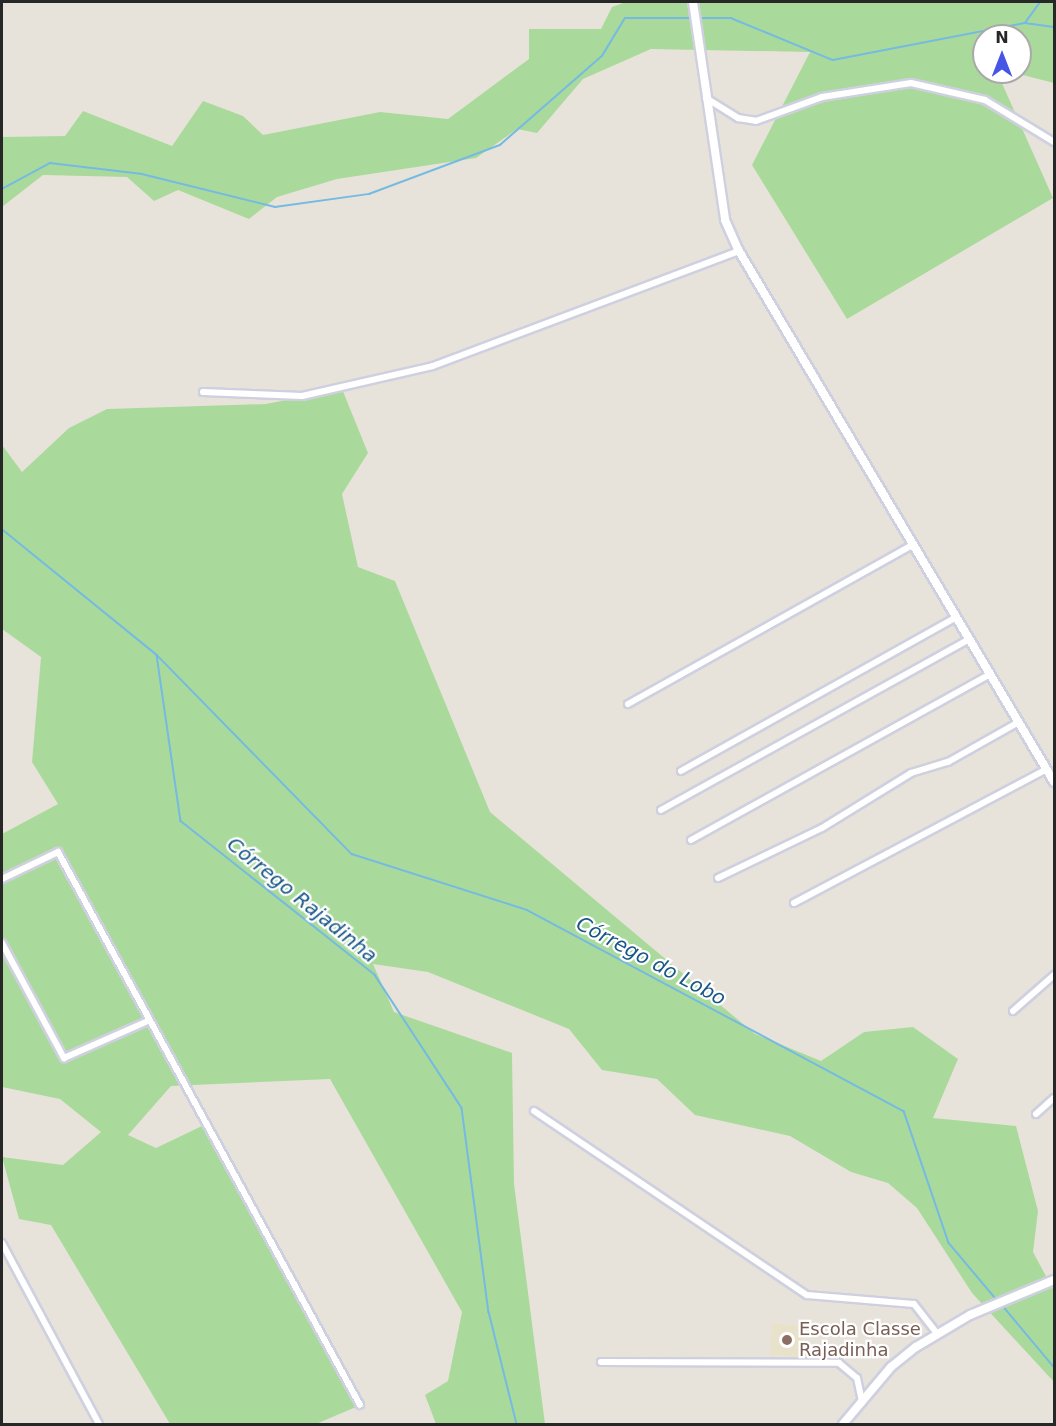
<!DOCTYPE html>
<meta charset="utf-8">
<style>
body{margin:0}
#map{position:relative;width:1056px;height:1426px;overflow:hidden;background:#e8e3da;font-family:"DejaVu Sans",sans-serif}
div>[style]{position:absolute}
.education>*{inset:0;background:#e9e2ca}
.green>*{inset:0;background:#aada9b}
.stream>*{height:1.5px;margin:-0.75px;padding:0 0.75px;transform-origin:0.75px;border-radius:0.75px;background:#75bae2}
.roads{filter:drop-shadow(2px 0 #cfd0df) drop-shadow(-2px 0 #cfd0df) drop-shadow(0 2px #cfd0df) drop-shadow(0 -2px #cfd0df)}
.minor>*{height:6px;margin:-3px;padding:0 3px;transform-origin:3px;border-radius:3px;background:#fff}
.tertiary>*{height:8px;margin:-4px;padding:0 4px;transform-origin:4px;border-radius:4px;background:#fff}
.dots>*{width:16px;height:16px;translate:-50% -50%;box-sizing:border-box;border:3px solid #fff;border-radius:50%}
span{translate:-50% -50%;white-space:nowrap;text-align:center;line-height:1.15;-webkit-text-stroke:4.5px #fff;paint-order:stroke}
.education-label{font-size:18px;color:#785e54}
.left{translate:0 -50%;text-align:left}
.water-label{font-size:20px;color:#195789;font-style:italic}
.frame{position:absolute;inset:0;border:3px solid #272727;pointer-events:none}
.north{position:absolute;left:972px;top:24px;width:60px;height:60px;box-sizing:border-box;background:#fff;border:2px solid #a9a9a9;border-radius:50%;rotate:0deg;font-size:16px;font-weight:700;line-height:24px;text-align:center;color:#272727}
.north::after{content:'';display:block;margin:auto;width:21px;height:27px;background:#4755e7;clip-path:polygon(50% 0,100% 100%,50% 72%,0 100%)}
</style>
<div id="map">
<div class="education">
<i style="clip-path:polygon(772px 1323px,803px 1326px,801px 1357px,770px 1355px)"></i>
</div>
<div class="green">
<i style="clip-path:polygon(626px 2px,1054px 2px,1054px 83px,1011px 72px,1020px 72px,1020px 36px,984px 36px,984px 72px,997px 72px,1053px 198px,847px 319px,752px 165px,810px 52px,651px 49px,583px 79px,537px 133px,517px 129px,476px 158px,337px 179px,277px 197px,249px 219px,178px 190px,154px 201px,127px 177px,43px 175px,2px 207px,2px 137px,65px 136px,83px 111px,172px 146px,203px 101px,243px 116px,263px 135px,380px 112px,448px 119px,529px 59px,529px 29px,601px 29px,612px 7px)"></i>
<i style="clip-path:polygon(342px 389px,368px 453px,342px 494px,358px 567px,395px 581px,490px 812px,755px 1034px,821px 1061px,864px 1032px,913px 1027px,958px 1059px,933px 1118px,1016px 1126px,1038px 1211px,1033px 1252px,1054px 1291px,1054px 1382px,972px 1293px,917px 1208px,888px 1183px,851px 1172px,790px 1136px,695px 1115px,657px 1079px,602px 1070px,569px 1029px,428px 972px,373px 964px,394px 1012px,512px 1053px,514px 1184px,545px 1424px,436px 1424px,425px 1395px,448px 1381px,462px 1312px,330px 1079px,171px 1086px,128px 1135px,156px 1148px,204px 1125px,356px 1407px,316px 1424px,170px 1424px,51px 1225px,19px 1219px,2px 1157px,63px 1165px,101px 1132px,60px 1099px,2px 1087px,2px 834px,58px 804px,32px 762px,41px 657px,2px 629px,2px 445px,22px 472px,69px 428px,107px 409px,266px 404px)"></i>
</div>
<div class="stream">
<i style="left:698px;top:18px;width:33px"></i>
<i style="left:731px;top:18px;width:110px;rotate:22.4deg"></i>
<i style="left:833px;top:60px;width:196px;rotate:-10.9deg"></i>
<i style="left:1025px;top:23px;width:29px;rotate:8deg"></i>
<i style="left:1025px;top:23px;width:26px;rotate:-54deg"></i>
<i style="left:2px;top:189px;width:55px;rotate:-28.4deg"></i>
<i style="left:50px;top:163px;width:93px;rotate:6.8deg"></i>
<i style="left:142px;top:174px;width:137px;rotate:13.9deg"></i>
<i style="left:275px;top:207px;width:95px;rotate:-7.9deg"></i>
<i style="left:369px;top:194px;width:140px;rotate:-20.5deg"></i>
<i style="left:500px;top:145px;width:135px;rotate:-41.1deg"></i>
<i style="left:602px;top:56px;width:44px;rotate:-58.8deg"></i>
<i style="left:625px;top:18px;width:69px"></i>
<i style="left:2px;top:529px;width:200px;rotate:39.1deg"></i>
<i style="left:157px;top:655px;width:168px;rotate:81.8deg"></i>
<i style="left:181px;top:821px;width:248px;rotate:38.4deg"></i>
<i style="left:375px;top:975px;width:159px;rotate:56.8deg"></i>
<i style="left:462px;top:1108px;width:206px;rotate:82.5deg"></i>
<i style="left:489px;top:1312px;width:115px;rotate:76deg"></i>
<i style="left:157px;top:655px;width:279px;rotate:45.6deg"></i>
<i style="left:352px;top:854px;width:184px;rotate:17.7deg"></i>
<i style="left:527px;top:910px;width:427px;rotate:28.1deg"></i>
<i style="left:904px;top:1111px;width:139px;rotate:71.2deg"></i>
<i style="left:949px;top:1243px;width:75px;rotate:49.9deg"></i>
<i style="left:1003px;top:1306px;width:80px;rotate:50.1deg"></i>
</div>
<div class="roads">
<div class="minor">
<i style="left:706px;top:98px;width:38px;rotate:32deg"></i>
<i style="left:738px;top:118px;width:18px;rotate:9deg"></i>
<i style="left:756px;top:121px;width:70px;rotate:-20deg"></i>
<i style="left:822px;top:97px;width:90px;rotate:-8.9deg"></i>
<i style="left:911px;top:83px;width:76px;rotate:12.9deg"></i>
<i style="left:985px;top:100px;width:81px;rotate:31.3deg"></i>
<i style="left:203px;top:392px;width:99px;rotate:2.3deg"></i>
<i style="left:302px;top:396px;width:134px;rotate:-12.9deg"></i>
<i style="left:433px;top:366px;width:327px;rotate:-20.6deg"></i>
<i style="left:628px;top:704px;width:326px;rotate:-29.2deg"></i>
<i style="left:681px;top:771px;width:315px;rotate:-29.2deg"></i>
<i style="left:661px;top:810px;width:352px;rotate:-29deg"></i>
<i style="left:691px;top:840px;width:342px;rotate:-29deg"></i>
<i style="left:718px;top:878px;width:115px;rotate:-25.7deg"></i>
<i style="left:822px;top:828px;width:105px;rotate:-31.7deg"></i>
<i style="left:911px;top:773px;width:39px;rotate:-17deg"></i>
<i style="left:948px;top:762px;width:81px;rotate:-29.4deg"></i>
<i style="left:2px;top:879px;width:62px;rotate:-25.7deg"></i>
<i style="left:58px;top:852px;width:630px;rotate:61.36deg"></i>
<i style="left:794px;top:903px;width:286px;rotate:-27.9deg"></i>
<i style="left:2px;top:943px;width:131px;rotate:61.7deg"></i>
<i style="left:64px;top:1058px;width:92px;rotate:-23.8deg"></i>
<i style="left:1013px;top:1011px;width:55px;rotate:-41.3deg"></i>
<i style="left:534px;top:1111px;width:329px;rotate:34deg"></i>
<i style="left:807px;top:1295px;width:107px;rotate:4.8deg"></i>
<i style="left:914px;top:1304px;width:37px;rotate:52deg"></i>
<i style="left:1036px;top:1114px;width:24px;rotate:-42deg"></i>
<i style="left:2px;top:1243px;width:205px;rotate:61.8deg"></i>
<i style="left:601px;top:1362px;width:238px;rotate:0.2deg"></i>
<i style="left:839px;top:1363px;width:23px;rotate:40deg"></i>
<i style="left:857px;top:1378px;width:25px;rotate:78deg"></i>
</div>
<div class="tertiary">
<i style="left:693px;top:2px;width:220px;rotate:81.6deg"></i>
<i style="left:725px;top:220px;width:34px;rotate:66deg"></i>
<i style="left:739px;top:251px;width:617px;rotate:59.32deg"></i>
<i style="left:843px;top:1424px;width:75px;rotate:-49.9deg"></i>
<i style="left:891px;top:1367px;width:32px;rotate:-39deg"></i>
<i style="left:916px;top:1347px;width:63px;rotate:-30.7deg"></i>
<i style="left:970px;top:1315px;width:91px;rotate:-22.6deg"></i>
</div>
</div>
<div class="dots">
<i style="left:787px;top:1340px;background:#8d6e63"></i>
</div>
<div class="education-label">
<span class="left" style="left:799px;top:1340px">Escola Classe<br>Rajadinha</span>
</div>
<div class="water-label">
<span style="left:302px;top:900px;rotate:39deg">Córrego Rajadinha</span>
<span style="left:651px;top:961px;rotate:28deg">Córrego do Lobo</span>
</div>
<div class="frame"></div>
<div class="north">N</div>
</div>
